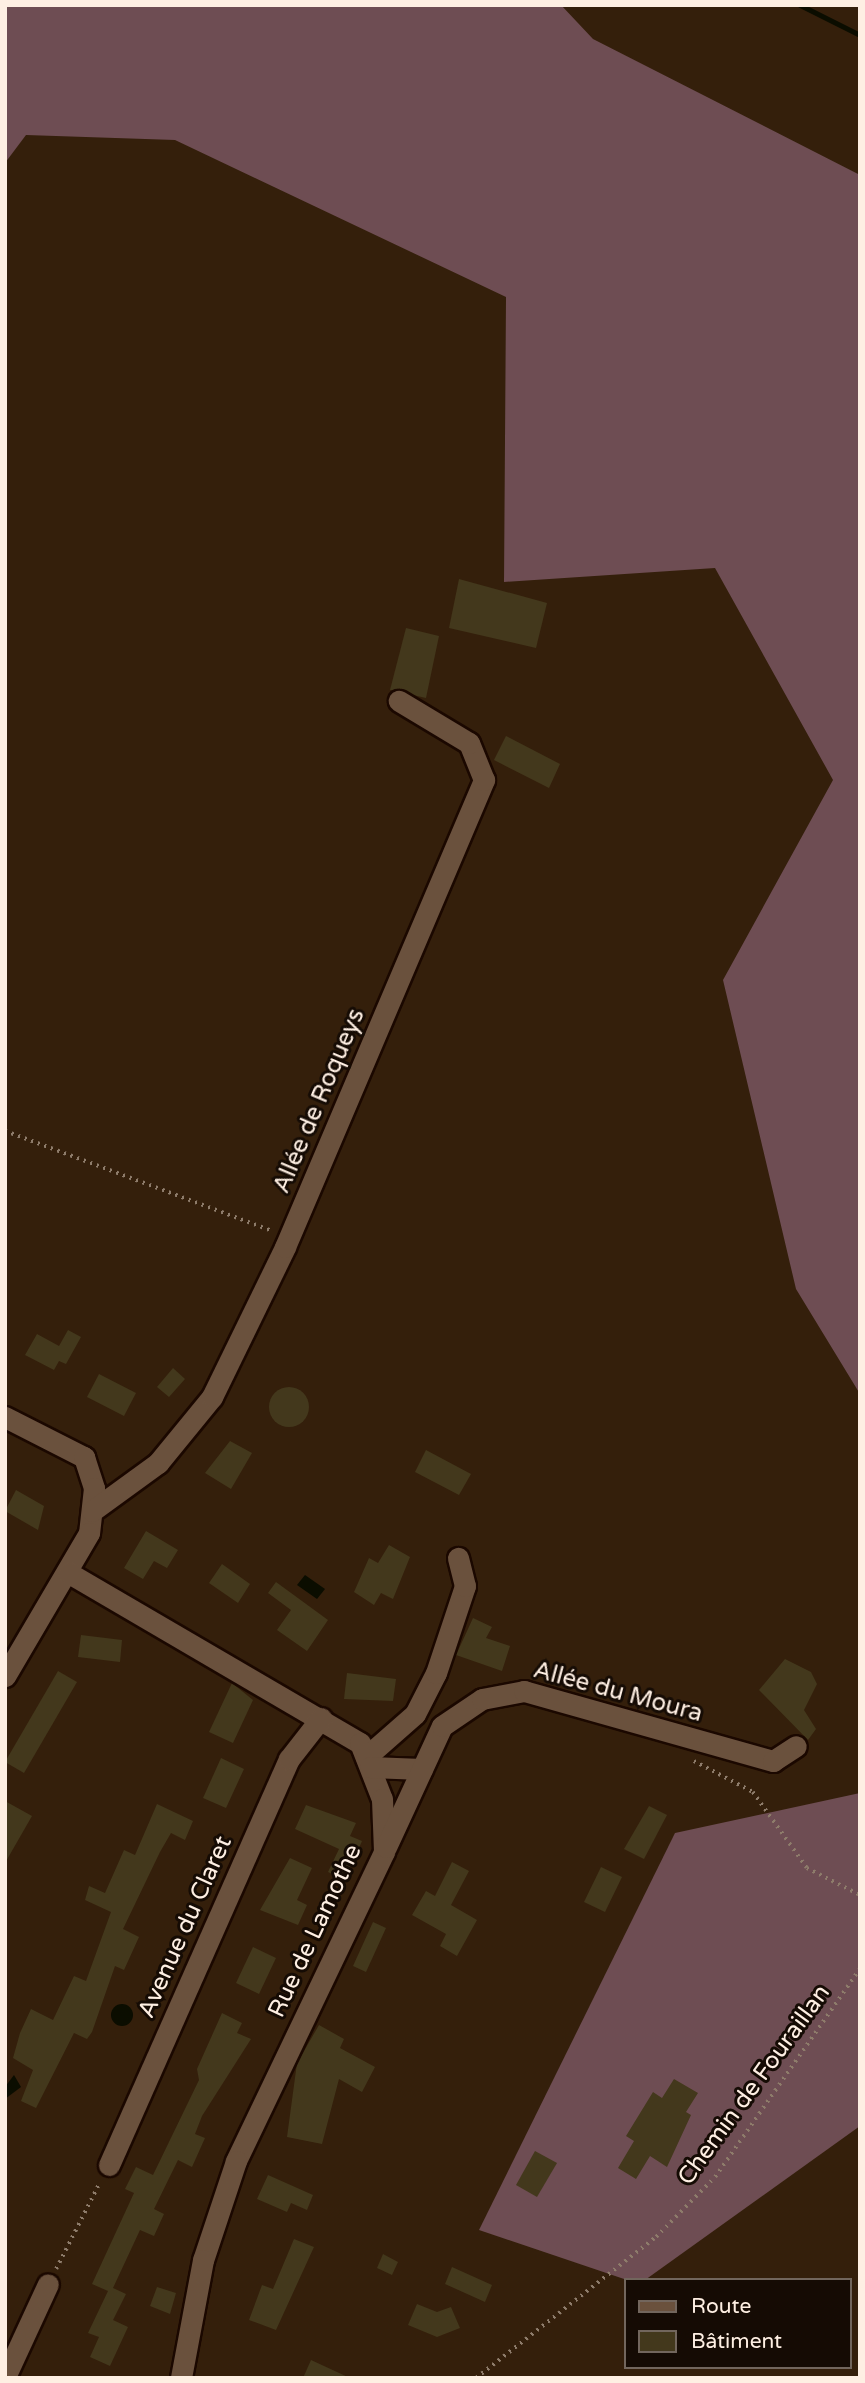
<!DOCTYPE html>
<meta charset="utf-8">
<style>
body{margin:0}
#map{position:relative;width:865px;height:2383px;overflow:hidden;background:#341f0b;font-family:"Varela Round",sans-serif}
div>[style]{position:absolute}
.forest>*{inset:0;background:#6e4d53}
.water>*{inset:0;background:#0b0d00}
.round{border-radius:50%}
.stream>*{height:5px;margin:-2.5px;padding:0 2.5px;transform-origin:2.5px;border-radius:2.5px;background:#0b0d00}
.building>*{inset:0;background:#43381c}
.path>*{height:3.5px;margin-top:-1.75px;transform-origin:0;background:repeating-linear-gradient(90deg,#8e7c6b 0 2px,transparent 0 7px)}
.roads{filter:drop-shadow(2px 0 #1b0800) drop-shadow(-2px 0 #1b0800) drop-shadow(0 2px #1b0800) drop-shadow(0 -2px #1b0800)}
.minor>*{height:21px;margin:-10.5px;padding:0 10.5px;transform-origin:10.5px;border-radius:10.5px;background:#6a513d}
span{translate:-50% -50%;white-space:nowrap;text-align:center;line-height:1.15;-webkit-text-stroke:6px #150b04;paint-order:stroke}
.street-label{font-size:24px;color:#feefe3}
.frame{position:absolute;inset:0;border:7px solid #feefe3;pointer-events:none}
.legend{position:absolute;left:624px;top:2278px;width:228px;height:91px;box-sizing:border-box;background:#150b04;border:2px solid #72665d;margin:0;padding:9px 12px;list-style:none;font-size:21px;color:#feefe3}
.legend li{display:flex;align-items:center;gap:14px;height:35px}
.legend b{width:35px;border:2px solid #72665d}
</style>
<div id="map">
<div class="forest">
<i style="clip-path:polygon(5px 5px,561px 5px,593px 39px,860px 175px,860px 1394px,796px 1289px,723px 980px,833px 780px,715px 568px,504px 582px,506px 297px,175px 140px,26px 135px,5px 163px)"></i>
<i style="clip-path:polygon(860px 1793px,860px 2126px,645px 2280px,627px 2280px,479px 2230px,675px 1833px)"></i>
</div>
<div class="water">
<i style="clip-path:polygon(305px 1575px,325px 1589px,317px 1599px,297px 1585px)"></i>
<i class="round" style="left:111px;top:2004px;width:22px;height:22px"></i>
<i style="clip-path:polygon(14px 2075px,21px 2087px,5px 2099px,5px 2087px)"></i>
</div>
<div class="stream">
<i style="left:800px;top:5px;width:67px;rotate:26.6deg"></i>
</div>
<div class="building">
<i style="clip-path:polygon(459px 579px,547px 603px,536px 648px,449px 628px)"></i>
<i style="clip-path:polygon(406px 628px,439px 636px,426px 698px,390px 690px)"></i>
<i style="clip-path:polygon(506px 736px,560px 764px,549px 788px,494px 760px)"></i>
<i style="clip-path:polygon(68px 1330px,81px 1337px,66px 1364px,59px 1361px,54px 1370px,25px 1355px,37px 1334px,59px 1346px)"></i>
<i style="clip-path:polygon(173px 1368px,185px 1379px,169px 1397px,157px 1387px)"></i>
<i style="clip-path:polygon(99px 1374px,136px 1393px,124px 1416px,87px 1397px)"></i>
<i class="round" style="left:269px;top:1387px;width:40px;height:40px"></i>
<i style="clip-path:polygon(230px 1441px,252px 1453px,231px 1489px,205px 1473px)"></i>
<i style="clip-path:polygon(426px 1450px,471px 1474px,459px 1495px,415px 1472px)"></i>
<i style="clip-path:polygon(16px 1490px,44px 1506px,38px 1530px,5px 1511px)"></i>
<i style="clip-path:polygon(146px 1531px,178px 1550px,167px 1568px,154px 1561px,143px 1579px,124px 1568px)"></i>
<i style="clip-path:polygon(389px 1545px,410px 1557px,393px 1599px,381px 1593px,374px 1605px,354px 1592px,369px 1558px,378px 1563px)"></i>
<i style="clip-path:polygon(222px 1564px,250px 1584px,238px 1603px,209px 1583px)"></i>
<i style="clip-path:polygon(276px 1582px,328px 1620px,307px 1651px,277px 1630px,291px 1610px,268px 1593px)"></i>
<i style="clip-path:polygon(473px 1618px,492px 1627px,486px 1638px,510px 1646px,502px 1671px,456px 1655px)"></i>
<i style="clip-path:polygon(81px 1635px,122px 1640px,120px 1662px,78px 1657px)"></i>
<i style="clip-path:polygon(785px 1659px,811px 1672px,817px 1684px,804px 1710px,816px 1729px,808px 1740px,759px 1690px)"></i>
<i style="clip-path:polygon(58px 1671px,77px 1682px,24px 1773px,5px 1762px)"></i>
<i style="clip-path:polygon(347px 1673px,396px 1679px,393px 1701px,344px 1699px)"></i>
<i style="clip-path:polygon(232px 1683px,253px 1700px,233px 1743px,209px 1732px)"></i>
<i style="clip-path:polygon(221px 1758px,244px 1769px,226px 1808px,203px 1798px)"></i>
<i style="clip-path:polygon(5px 1801px,32px 1816px,5px 1863px)"></i>
<i style="clip-path:polygon(157px 1804px,193px 1821px,185px 1840px,171px 1833px,160px 1852px,123px 1929px,139px 1937px,124px 1970px,115px 1966px,92px 2032px,87px 2039px,74px 2033px,36px 2108px,21px 2101px,33px 2070px,13px 2058px,20px 2033px,31px 2009px,53px 2020px,74px 1976px,86px 1981px,111px 1912px,85px 1900px,89px 1886px,105px 1893px,124px 1850px,135px 1855px)"></i>
<i style="clip-path:polygon(306px 1805px,356px 1823px,350px 1836px,362px 1841px,345px 1880px,328px 1872px,339px 1849px,295px 1829px)"></i>
<i style="clip-path:polygon(649px 1806px,667px 1815px,644px 1859px,624px 1849px)"></i>
<i style="clip-path:polygon(290px 1858px,312px 1868px,297px 1900px,307px 1905px,298px 1925px,260px 1910px)"></i>
<i style="clip-path:polygon(452px 1862px,469px 1871px,451px 1905px,477px 1920px,457px 1956px,440px 1946px,446px 1934px,412px 1915px,426px 1891px,435px 1896px)"></i>
<i style="clip-path:polygon(601px 1867px,622px 1877px,605px 1912px,584px 1902px)"></i>
<i style="clip-path:polygon(373px 1922px,386px 1928px,366px 1972px,353px 1966px)"></i>
<i style="clip-path:polygon(253px 1947px,276px 1958px,259px 1994px,236px 1983px)"></i>
<i style="clip-path:polygon(222px 2013px,242px 2023px,237px 2033px,251px 2039px,202px 2116px,195px 2134px,205px 2138px,192px 2167px,178px 2160px,154px 2209px,164px 2214px,154px 2236px,140px 2230px,113px 2288px,126px 2294px,113px 2320px,128px 2327px,110px 2366px,90px 2357px,99px 2337px,88px 2333px,108px 2291px,92px 2284px,134px 2193px,125px 2189px,136px 2167px,153px 2175px,199px 2080px,197px 2069px)"></i>
<i style="clip-path:polygon(319px 2025px,344px 2039px,340px 2048px,375px 2067px,362px 2092px,339px 2079px,322px 2144px,287px 2137px,297px 2063px)"></i>
<i style="clip-path:polygon(674px 2079px,698px 2093px,686px 2112px,691px 2115px,667px 2167px,650px 2156px,636px 2179px,618px 2168px,634px 2141px,626px 2136px,653px 2092px,662px 2098px)"></i>
<i style="clip-path:polygon(535px 2151px,557px 2163px,537px 2197px,516px 2185px)"></i>
<i style="clip-path:polygon(268px 2175px,313px 2195px,307px 2210px,291px 2203px,287px 2212px,257px 2199px)"></i>
<i style="clip-path:polygon(294px 2239px,314px 2247px,276px 2330px,249px 2320px,262px 2285px,273px 2289px)"></i>
<i style="clip-path:polygon(383px 2254px,398px 2262px,392px 2275px,377px 2268px)"></i>
<i style="clip-path:polygon(452px 2267px,492px 2285px,485px 2302px,445px 2284px)"></i>
<i style="clip-path:polygon(157px 2287px,176px 2293px,170px 2314px,150px 2306px)"></i>
<i style="clip-path:polygon(417px 2304px,437px 2312px,451px 2307px,460px 2328px,437px 2337px,408px 2325px)"></i>
<i style="clip-path:polygon(311px 2360px,350px 2378px,303px 2378px)"></i>
</div>
<div class="path">
<i style="left:5px;top:1131px;width:285px;rotate:20.5deg"></i>
<i style="left:694px;top:1761px;width:67px;rotate:27.7deg"></i>
<i style="left:753px;top:1792px;width:93px;rotate:54.6deg"></i>
<i style="left:807px;top:1868px;width:59px;rotate:27deg"></i>
<i style="left:56px;top:2269px;width:97px;rotate:-63.2deg"></i>
<i style="left:476px;top:2378px;width:229px;rotate:-38.1deg"></i>
<i style="left:656px;top:2237px;width:84px;rotate:-45.5deg"></i>
<i style="left:715px;top:2177px;width:254px;rotate:-55.2deg"></i>
</div>
<div class="roads">
<div class="minor">
<i style="left:5px;top:1417px;width:89px;rotate:26.9deg"></i>
<i style="left:84px;top:1457px;width:33px;rotate:72deg"></i>
<i style="left:94px;top:1488px;width:45px;rotate:96.3deg"></i>
<i style="left:89px;top:1533px;width:166px;rotate:120.4deg"></i>
<i style="left:92px;top:1511px;width:82px;rotate:-36deg"></i>
<i style="left:158px;top:1463px;width:85px;rotate:-50.7deg"></i>
<i style="left:212px;top:1397px;width:167px;rotate:-64deg"></i>
<i style="left:285px;top:1247px;width:508px;rotate:-66.92deg"></i>
<i style="left:484px;top:780px;width:40px;rotate:-112deg"></i>
<i style="left:469px;top:743px;width:82px;rotate:-149deg"></i>
<i style="left:69px;top:1573px;width:337px;rotate:30.3deg"></i>
<i style="left:360px;top:1743px;width:60px;rotate:68.6deg"></i>
<i style="left:382px;top:1799px;width:53px;rotate:87.8deg"></i>
<i style="left:384px;top:1852px;width:343px;rotate:115.6deg"></i>
<i style="left:236px;top:2161px;width:104px;rotate:108.4deg"></i>
<i style="left:203px;top:2260px;width:120px;rotate:100.6deg"></i>
<i style="left:366px;top:1757px;width:65px;rotate:-41.3deg"></i>
<i style="left:415px;top:1714px;width:46px;rotate:-62.9deg"></i>
<i style="left:436px;top:1673px;width:92px;rotate:-71.6deg"></i>
<i style="left:465px;top:1586px;width:29px;rotate:-104deg"></i>
<i style="left:370px;top:1767px;width:52px;rotate:2.2deg"></i>
<i style="left:386px;top:1847px;width:133px;rotate:-65.2deg"></i>
<i style="left:442px;top:1726px;width:48px;rotate:-34deg"></i>
<i style="left:482px;top:1699px;width:43px;rotate:-10.8deg"></i>
<i style="left:524px;top:1691px;width:259px;rotate:15.7deg"></i>
<i style="left:773px;top:1761px;width:27px;rotate:-33deg"></i>
<i style="left:109px;top:2165px;width:444px;rotate:-66.1deg"></i>
<i style="left:289px;top:1759px;width:52px;rotate:-52deg"></i>
<i style="left:5px;top:2377px;width:102px;rotate:-65.2deg"></i>
</div>
</div>
<div class="street-label">
<span style="left:319px;top:1101px;rotate:-67deg">Allée de Roqueys</span>
<span style="left:618px;top:1692px;rotate:15deg">Allée du Moura</span>
<span style="left:185px;top:1927px;rotate:-66deg">Avenue du Claret</span>
<span style="left:315px;top:1931px;rotate:-65deg">Rue de Lamothe</span>
<span style="left:754px;top:2085px;rotate:-54deg">Chemin de Fouraillan</span>
</div>
<div class="frame"></div>
<ul class="legend">
<li><b style="height:9px;background:#6a513d"></b>Route</li>
<li><b style="height:19px;background:#43381c"></b>Bâtiment</li>
</ul>
</div>
